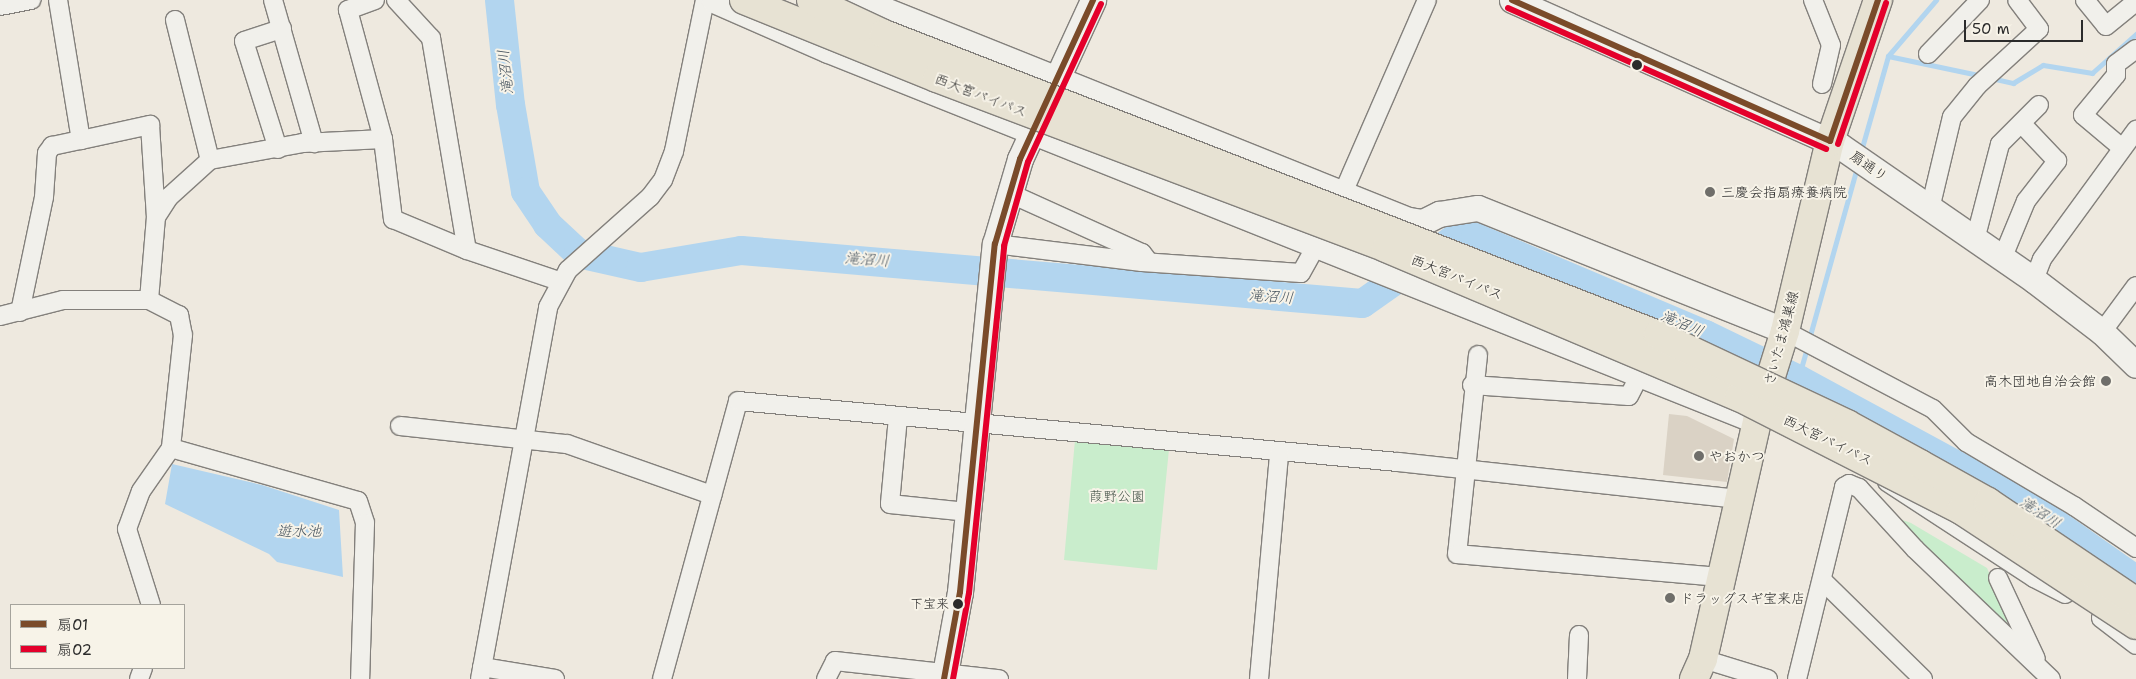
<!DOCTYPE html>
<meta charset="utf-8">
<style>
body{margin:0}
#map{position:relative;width:2136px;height:679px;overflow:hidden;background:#eee9df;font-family:"Shantell Sans","Klee One",sans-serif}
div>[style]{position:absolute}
.green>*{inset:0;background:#c9edcc}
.water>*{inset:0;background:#b2d5ef}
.stream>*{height:5px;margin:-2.5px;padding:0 2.5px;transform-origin:2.5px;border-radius:2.5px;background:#b2d5ef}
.river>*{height:29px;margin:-14.5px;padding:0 14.5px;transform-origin:14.5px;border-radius:14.5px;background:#b2d5ef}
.building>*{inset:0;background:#dad2c5}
.roads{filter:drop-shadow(1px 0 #83807c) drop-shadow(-1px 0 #83807c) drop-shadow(0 1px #83807c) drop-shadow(0 -1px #83807c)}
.street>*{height:18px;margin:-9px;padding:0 9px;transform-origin:9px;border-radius:9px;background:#f1f0eb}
.secondary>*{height:25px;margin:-12.5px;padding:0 12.5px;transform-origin:12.5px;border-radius:12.5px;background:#f1f0eb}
.primary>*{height:28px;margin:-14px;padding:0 14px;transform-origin:14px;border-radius:14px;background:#e7e2d3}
.bridges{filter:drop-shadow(1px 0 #83807c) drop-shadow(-1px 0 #83807c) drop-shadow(0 1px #83807c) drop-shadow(0 -1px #83807c)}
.highway-bridge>*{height:28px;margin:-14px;padding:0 14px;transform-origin:14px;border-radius:14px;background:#e7e2d3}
.bus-1>*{height:6px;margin:-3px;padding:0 3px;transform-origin:3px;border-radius:3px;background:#7a4b2a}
.bus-2>*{height:6px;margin:-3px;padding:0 3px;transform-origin:3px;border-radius:3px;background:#e4002b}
.dots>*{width:14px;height:14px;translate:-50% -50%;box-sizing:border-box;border:2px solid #f7f3e8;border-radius:50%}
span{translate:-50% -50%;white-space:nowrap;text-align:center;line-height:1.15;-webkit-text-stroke:4px #f7f3e8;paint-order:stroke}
.bus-label{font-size:13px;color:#2b2b2b}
.right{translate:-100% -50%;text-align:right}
.street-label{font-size:14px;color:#2b2b2b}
.poi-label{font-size:14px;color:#2b2b2b}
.left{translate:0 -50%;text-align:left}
.park-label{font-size:14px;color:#445348}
.water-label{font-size:15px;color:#46535e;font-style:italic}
.legend{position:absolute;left:10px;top:604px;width:175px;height:65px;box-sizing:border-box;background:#f7f3e8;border:1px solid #a5a39c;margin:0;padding:6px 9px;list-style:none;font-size:15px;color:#2b2b2b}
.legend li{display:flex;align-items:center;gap:10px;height:25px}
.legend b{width:25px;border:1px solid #a5a39c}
.scale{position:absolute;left:1964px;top:20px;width:119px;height:22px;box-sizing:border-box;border:2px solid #2b2b2b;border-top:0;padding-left:6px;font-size:15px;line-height:18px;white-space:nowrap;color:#2b2b2b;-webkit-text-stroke:4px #f7f3e8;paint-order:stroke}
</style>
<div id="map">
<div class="green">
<i style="clip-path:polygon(1075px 440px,1169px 449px,1157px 570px,1064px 560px)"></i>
<i style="clip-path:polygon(1891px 516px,1911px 523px,1987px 568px,2009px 620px,2004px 624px)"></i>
</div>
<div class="water">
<i style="clip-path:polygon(172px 464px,262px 485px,339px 510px,343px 577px,277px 562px,269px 554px,165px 504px)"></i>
</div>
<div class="stream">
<i style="left:1888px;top:56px;width:74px;rotate:-49.4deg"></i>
<i style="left:1991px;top:78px;width:23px;rotate:13deg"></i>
<i style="left:2013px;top:83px;width:35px;rotate:-31deg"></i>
<i style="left:2043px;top:65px;width:50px;rotate:9.3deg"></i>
<i style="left:2092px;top:73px;width:59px;rotate:-41.6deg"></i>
<i style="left:1861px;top:151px;width:99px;rotate:-74.1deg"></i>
<i style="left:1888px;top:56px;width:97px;rotate:11.9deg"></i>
<i style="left:1809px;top:339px;width:179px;rotate:-74.4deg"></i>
<i style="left:1798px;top:379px;width:33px;rotate:-74deg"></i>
</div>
<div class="river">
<i style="left:499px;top:0;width:105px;rotate:84deg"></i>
<i style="left:510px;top:104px;width:88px;rotate:80.2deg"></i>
<i style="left:525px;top:191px;width:40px;rotate:56deg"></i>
<i style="left:547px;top:224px;width:42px;rotate:43.1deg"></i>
<i style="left:578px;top:253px;width:64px;rotate:12.7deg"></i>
<i style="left:640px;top:267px;width:102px;rotate:-9.6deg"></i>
<i style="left:741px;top:250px;width:623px;rotate:4.88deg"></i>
<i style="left:1362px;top:303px;width:116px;rotate:-35.2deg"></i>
<i style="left:1457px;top:236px;width:18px;rotate:3deg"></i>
<i style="left:1475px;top:237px;width:250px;rotate:22.9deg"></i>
<i style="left:1705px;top:334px;width:103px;rotate:25.8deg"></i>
<i style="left:1798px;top:379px;width:262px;rotate:28.5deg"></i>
<i style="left:2028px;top:504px;width:132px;rotate:35.1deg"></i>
</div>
<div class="building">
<i style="clip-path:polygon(1669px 414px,1687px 416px,1734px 439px,1727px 482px,1663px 475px)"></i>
</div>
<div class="roads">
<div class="street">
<i style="left:58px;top:0;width:142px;rotate:80.7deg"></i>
<i style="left:81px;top:140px;width:71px;rotate:-12.3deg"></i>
<i style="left:150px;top:125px;width:92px;rotate:86.3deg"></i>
<i style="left:273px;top:0;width:149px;rotate:74deg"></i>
<i style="left:375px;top:0;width:29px;rotate:160deg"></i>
<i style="left:348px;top:10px;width:134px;rotate:74.8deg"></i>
<i style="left:396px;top:0;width:52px;rotate:47.4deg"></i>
<i style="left:431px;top:38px;width:215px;rotate:80.4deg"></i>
<i style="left:1813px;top:0;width:48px;rotate:68.2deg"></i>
<i style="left:1831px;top:45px;width:40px;rotate:103deg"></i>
<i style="left:2085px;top:0;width:33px;rotate:51deg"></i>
<i style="left:2106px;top:26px;width:38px;rotate:-39deg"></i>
<i style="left:0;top:6px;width:32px;rotate:-11deg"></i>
<i style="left:175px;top:20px;width:144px;rotate:76deg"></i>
<i style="left:1928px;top:54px;width:75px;rotate:-46.1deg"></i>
<i style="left:2122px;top:148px;width:51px;rotate:-139.8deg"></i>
<i style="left:2083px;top:115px;width:52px;rotate:-50.5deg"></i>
<i style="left:2116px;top:75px;width:11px;rotate:-90deg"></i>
<i style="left:2116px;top:64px;width:25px;rotate:-37deg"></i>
<i style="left:278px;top:149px;width:113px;rotate:-107.5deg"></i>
<i style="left:244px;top:41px;width:40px;rotate:-18deg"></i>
<i style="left:1009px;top:193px;width:146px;rotate:24.3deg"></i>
<i style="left:1142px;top:253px;width:11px;rotate:52deg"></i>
<i style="left:1343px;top:193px;width:210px;rotate:-66.5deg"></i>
<i style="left:1930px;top:209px;width:95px;rotate:-76.6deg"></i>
<i style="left:1952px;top:117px;width:40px;rotate:-51deg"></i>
<i style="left:1977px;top:86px;width:84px;rotate:-42.6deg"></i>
<i style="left:2039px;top:29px;width:36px;rotate:-127deg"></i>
<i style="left:1975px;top:240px;width:99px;rotate:-75.4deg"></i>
<i style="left:2000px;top:144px;width:55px;rotate:-45deg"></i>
<i style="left:995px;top:244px;width:148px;rotate:7deg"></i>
<i style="left:1142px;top:262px;width:159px;rotate:4deg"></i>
<i style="left:1301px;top:273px;width:33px;rotate:-61deg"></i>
<i style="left:2002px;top:259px;width:63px;rotate:-67.5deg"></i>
<i style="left:2026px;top:201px;width:51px;rotate:-52.2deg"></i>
<i style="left:2057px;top:161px;width:52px;rotate:-133.5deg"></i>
<i style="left:2034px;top:280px;width:22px;rotate:-69deg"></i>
<i style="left:2042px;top:259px;width:160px;rotate:-53.9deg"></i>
<i style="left:149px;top:300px;width:83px;rotate:-85.2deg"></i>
<i style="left:156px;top:217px;width:24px;rotate:-57deg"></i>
<i style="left:169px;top:197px;width:55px;rotate:-42.1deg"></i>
<i style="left:210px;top:160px;width:95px;rotate:-10.4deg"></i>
<i style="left:303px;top:143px;width:80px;rotate:-2.9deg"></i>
<i style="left:383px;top:139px;width:81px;rotate:82.9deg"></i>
<i style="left:393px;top:219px;width:80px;rotate:22.7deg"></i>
<i style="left:467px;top:250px;width:97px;rotate:18.6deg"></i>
<i style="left:20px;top:312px;width:117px;rotate:-78.2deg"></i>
<i style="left:44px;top:197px;width:44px;rotate:-86.1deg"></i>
<i style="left:47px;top:153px;width:9px;rotate:-54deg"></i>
<i style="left:52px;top:146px;width:30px;rotate:-12deg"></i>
<i style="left:0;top:316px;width:65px;rotate:-14.3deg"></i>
<i style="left:63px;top:300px;width:86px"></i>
<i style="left:149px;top:300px;width:34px;rotate:27deg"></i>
<i style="left:179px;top:315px;width:20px;rotate:79deg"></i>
<i style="left:183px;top:335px;width:114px;rotate:96.1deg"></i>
<i style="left:171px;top:448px;width:194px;rotate:15.8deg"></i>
<i style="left:358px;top:501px;width:23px;rotate:72deg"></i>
<i style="left:365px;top:523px;width:156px;rotate:91.8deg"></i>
<i style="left:1785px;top:331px;width:167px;rotate:27.8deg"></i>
<i style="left:1933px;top:409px;width:47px;rotate:45deg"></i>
<i style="left:1966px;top:442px;width:126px;rotate:30.7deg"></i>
<i style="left:2074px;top:506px;width:75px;rotate:34.1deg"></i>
<i style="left:2102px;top:332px;width:57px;rotate:-53.5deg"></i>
<i style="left:1478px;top:355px;width:200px;rotate:96deg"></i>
<i style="left:1457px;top:554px;width:266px;rotate:5deg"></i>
<i style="left:1472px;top:385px;width:157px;rotate:4deg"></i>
<i style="left:1629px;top:396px;width:27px;rotate:-63deg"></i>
<i style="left:898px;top:417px;width:87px;rotate:95.3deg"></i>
<i style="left:890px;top:504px;width:77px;rotate:5.9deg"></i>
<i style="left:400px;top:426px;width:168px;rotate:6.2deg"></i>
<i style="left:567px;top:444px;width:154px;rotate:19.4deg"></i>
<i style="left:1887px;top:482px;width:176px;rotate:33.1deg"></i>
<i style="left:2034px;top:578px;width:35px;rotate:27deg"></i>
<i style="left:1998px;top:578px;width:89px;rotate:64.9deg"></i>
<i style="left:1823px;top:581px;width:140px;rotate:44.4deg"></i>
<i style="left:151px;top:605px;width:80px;rotate:-107.5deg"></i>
<i style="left:127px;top:529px;width:40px;rotate:-69.8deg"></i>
<i style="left:141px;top:491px;width:52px;rotate:-55.1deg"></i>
<i style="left:2101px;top:618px;width:44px;rotate:37.6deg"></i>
<i style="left:1703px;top:659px;width:68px;rotate:17.1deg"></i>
<i style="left:482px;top:667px;width:74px;rotate:9.3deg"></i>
<i style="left:139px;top:679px;width:12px;rotate:-70deg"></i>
<i style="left:480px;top:679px;width:378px;rotate:-79.6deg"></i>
<i style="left:548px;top:307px;width:42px;rotate:-61.6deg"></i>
<i style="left:568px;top:270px;width:110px;rotate:-41.7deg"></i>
<i style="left:650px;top:197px;width:21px;rotate:-53deg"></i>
<i style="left:663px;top:180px;width:31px;rotate:-69deg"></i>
<i style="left:674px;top:151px;width:154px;rotate:-78.4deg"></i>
<i style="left:662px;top:679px;width:288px;rotate:-74.7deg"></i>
<i style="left:738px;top:401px;width:663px;rotate:5.28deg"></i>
<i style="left:1398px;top:462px;width:345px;rotate:6.2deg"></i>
<i style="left:826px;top:679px;width:20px;rotate:-63deg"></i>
<i style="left:835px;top:661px;width:165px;rotate:6.3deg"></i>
<i style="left:1259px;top:679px;width:227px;rotate:-84.9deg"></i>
<i style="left:1577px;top:679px;width:44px;rotate:-87.4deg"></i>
<i style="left:1797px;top:679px;width:198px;rotate:-76.2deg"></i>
<i style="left:1844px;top:487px;width:6px;rotate:-31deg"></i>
<i style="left:1849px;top:484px;width:11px;rotate:22deg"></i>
<i style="left:1859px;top:488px;width:83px;rotate:47.4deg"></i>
<i style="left:1915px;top:549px;width:188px;rotate:43.7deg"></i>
</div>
<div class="secondary">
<i style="left:714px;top:0;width:124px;rotate:23.7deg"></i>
<i style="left:828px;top:50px;width:1000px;rotate:21.77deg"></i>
<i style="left:860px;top:0;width:591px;rotate:21.87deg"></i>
<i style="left:1408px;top:220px;width:15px;rotate:8deg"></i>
<i style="left:1423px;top:222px;width:18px;rotate:-27deg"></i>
<i style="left:1439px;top:214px;width:39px;rotate:-9deg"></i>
<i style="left:1478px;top:208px;width:331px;rotate:21.8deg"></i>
<i style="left:1512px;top:0;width:359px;rotate:24deg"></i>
<i style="left:1840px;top:146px;width:236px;rotate:34.6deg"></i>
<i style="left:2034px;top:280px;width:86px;rotate:37.4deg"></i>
<i style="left:2102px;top:332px;width:47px;rotate:44.1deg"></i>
<i style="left:944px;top:679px;width:88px;rotate:-79.6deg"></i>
<i style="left:960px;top:592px;width:350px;rotate:-84.3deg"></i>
<i style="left:995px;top:244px;width:89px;rotate:-73.6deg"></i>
<i style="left:1020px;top:159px;width:175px;rotate:-65.3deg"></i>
</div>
<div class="primary">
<i style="left:1694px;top:679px;width:22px;rotate:-66deg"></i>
<i style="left:1703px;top:659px;width:244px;rotate:-77.2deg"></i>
<i style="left:1757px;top:421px;width:94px;rotate:-72.7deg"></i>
<i style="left:1785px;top:331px;width:195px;rotate:-76.7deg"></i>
<i style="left:1830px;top:141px;width:149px;rotate:-71.2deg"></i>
</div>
</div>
<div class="bridges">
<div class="highway-bridge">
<i style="left:744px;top:0;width:208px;rotate:22deg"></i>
<i style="left:937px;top:78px;width:480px;rotate:20.7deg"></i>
<i style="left:1386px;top:248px;width:383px;rotate:22.9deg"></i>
<i style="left:1739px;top:397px;width:249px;rotate:27deg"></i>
<i style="left:1961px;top:510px;width:209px;rotate:33.3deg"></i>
<i style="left:811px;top:0;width:81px;rotate:25deg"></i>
<i style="left:884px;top:34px;width:830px;rotate:21.25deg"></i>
<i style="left:1658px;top:335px;width:209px;rotate:25.2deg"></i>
<i style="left:1847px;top:424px;width:83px;rotate:28.7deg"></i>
<i style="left:1920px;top:464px;width:78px;rotate:29.2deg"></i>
<i style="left:1988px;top:502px;width:179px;rotate:34deg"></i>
</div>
</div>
<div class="bus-1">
<i style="left:1512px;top:0;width:348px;rotate:23.9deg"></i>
<i style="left:1830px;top:141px;width:149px;rotate:-71.2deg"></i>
<i style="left:944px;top:679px;width:88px;rotate:-79.6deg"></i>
<i style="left:960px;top:592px;width:350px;rotate:-84.3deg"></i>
<i style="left:995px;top:244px;width:89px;rotate:-73.6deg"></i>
<i style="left:1020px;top:159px;width:175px;rotate:-65.3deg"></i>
</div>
<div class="bus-2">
<i style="left:1508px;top:8px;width:348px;rotate:23.9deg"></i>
<i style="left:1838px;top:144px;width:149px;rotate:-71.2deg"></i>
<i style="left:953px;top:679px;width:87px;rotate:-79.5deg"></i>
<i style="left:969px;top:593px;width:349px;rotate:-84.2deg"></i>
<i style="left:1004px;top:246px;width:87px;rotate:-74.1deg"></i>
<i style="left:1028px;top:162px;width:174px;rotate:-65.2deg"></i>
</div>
<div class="dots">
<i style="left:1637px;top:65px;background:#2b2b2b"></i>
<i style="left:1710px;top:192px;background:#6f6e6a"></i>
<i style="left:2106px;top:381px;background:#6f6e6a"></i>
<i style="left:1699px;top:456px;background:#6f6e6a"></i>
<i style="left:1670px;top:598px;background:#6f6e6a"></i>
<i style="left:958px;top:604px;background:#2b2b2b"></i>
</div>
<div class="bus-label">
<span class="right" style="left:949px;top:604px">下宝来</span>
</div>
<div class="street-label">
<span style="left:981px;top:95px;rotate:21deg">西大宮バイパス</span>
<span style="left:1869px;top:166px;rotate:35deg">扇通り</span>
<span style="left:1457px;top:277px;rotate:22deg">西大宮バイパス</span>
<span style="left:1781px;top:338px;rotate:-75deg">さいたま鴻巣線</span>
<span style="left:1828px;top:440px;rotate:26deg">西大宮バイパス</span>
</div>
<div class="poi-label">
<span class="left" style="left:1721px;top:192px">三慶会指扇療養病院</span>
<span class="right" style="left:2096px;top:381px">高木団地自治会館</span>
<span class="left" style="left:1709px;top:456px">やおかつ</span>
<span class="left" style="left:1680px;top:598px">ドラッグスギ宝来店</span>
</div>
<div class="park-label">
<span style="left:1117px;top:496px">葭野公園</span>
</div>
<div class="water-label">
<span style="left:506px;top:72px;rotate:-96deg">滝沼川</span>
<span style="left:867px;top:260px;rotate:4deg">滝沼川</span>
<span style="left:1271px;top:297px;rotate:4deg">滝沼川</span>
<span style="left:1682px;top:324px;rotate:23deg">滝沼川</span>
<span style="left:2040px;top:513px;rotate:33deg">滝沼川</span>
<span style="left:299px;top:532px">遊水池</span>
</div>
<ul class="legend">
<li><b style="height:6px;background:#7a4b2a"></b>扇01</li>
<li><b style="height:6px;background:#e4002b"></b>扇02</li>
</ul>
<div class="scale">50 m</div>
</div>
